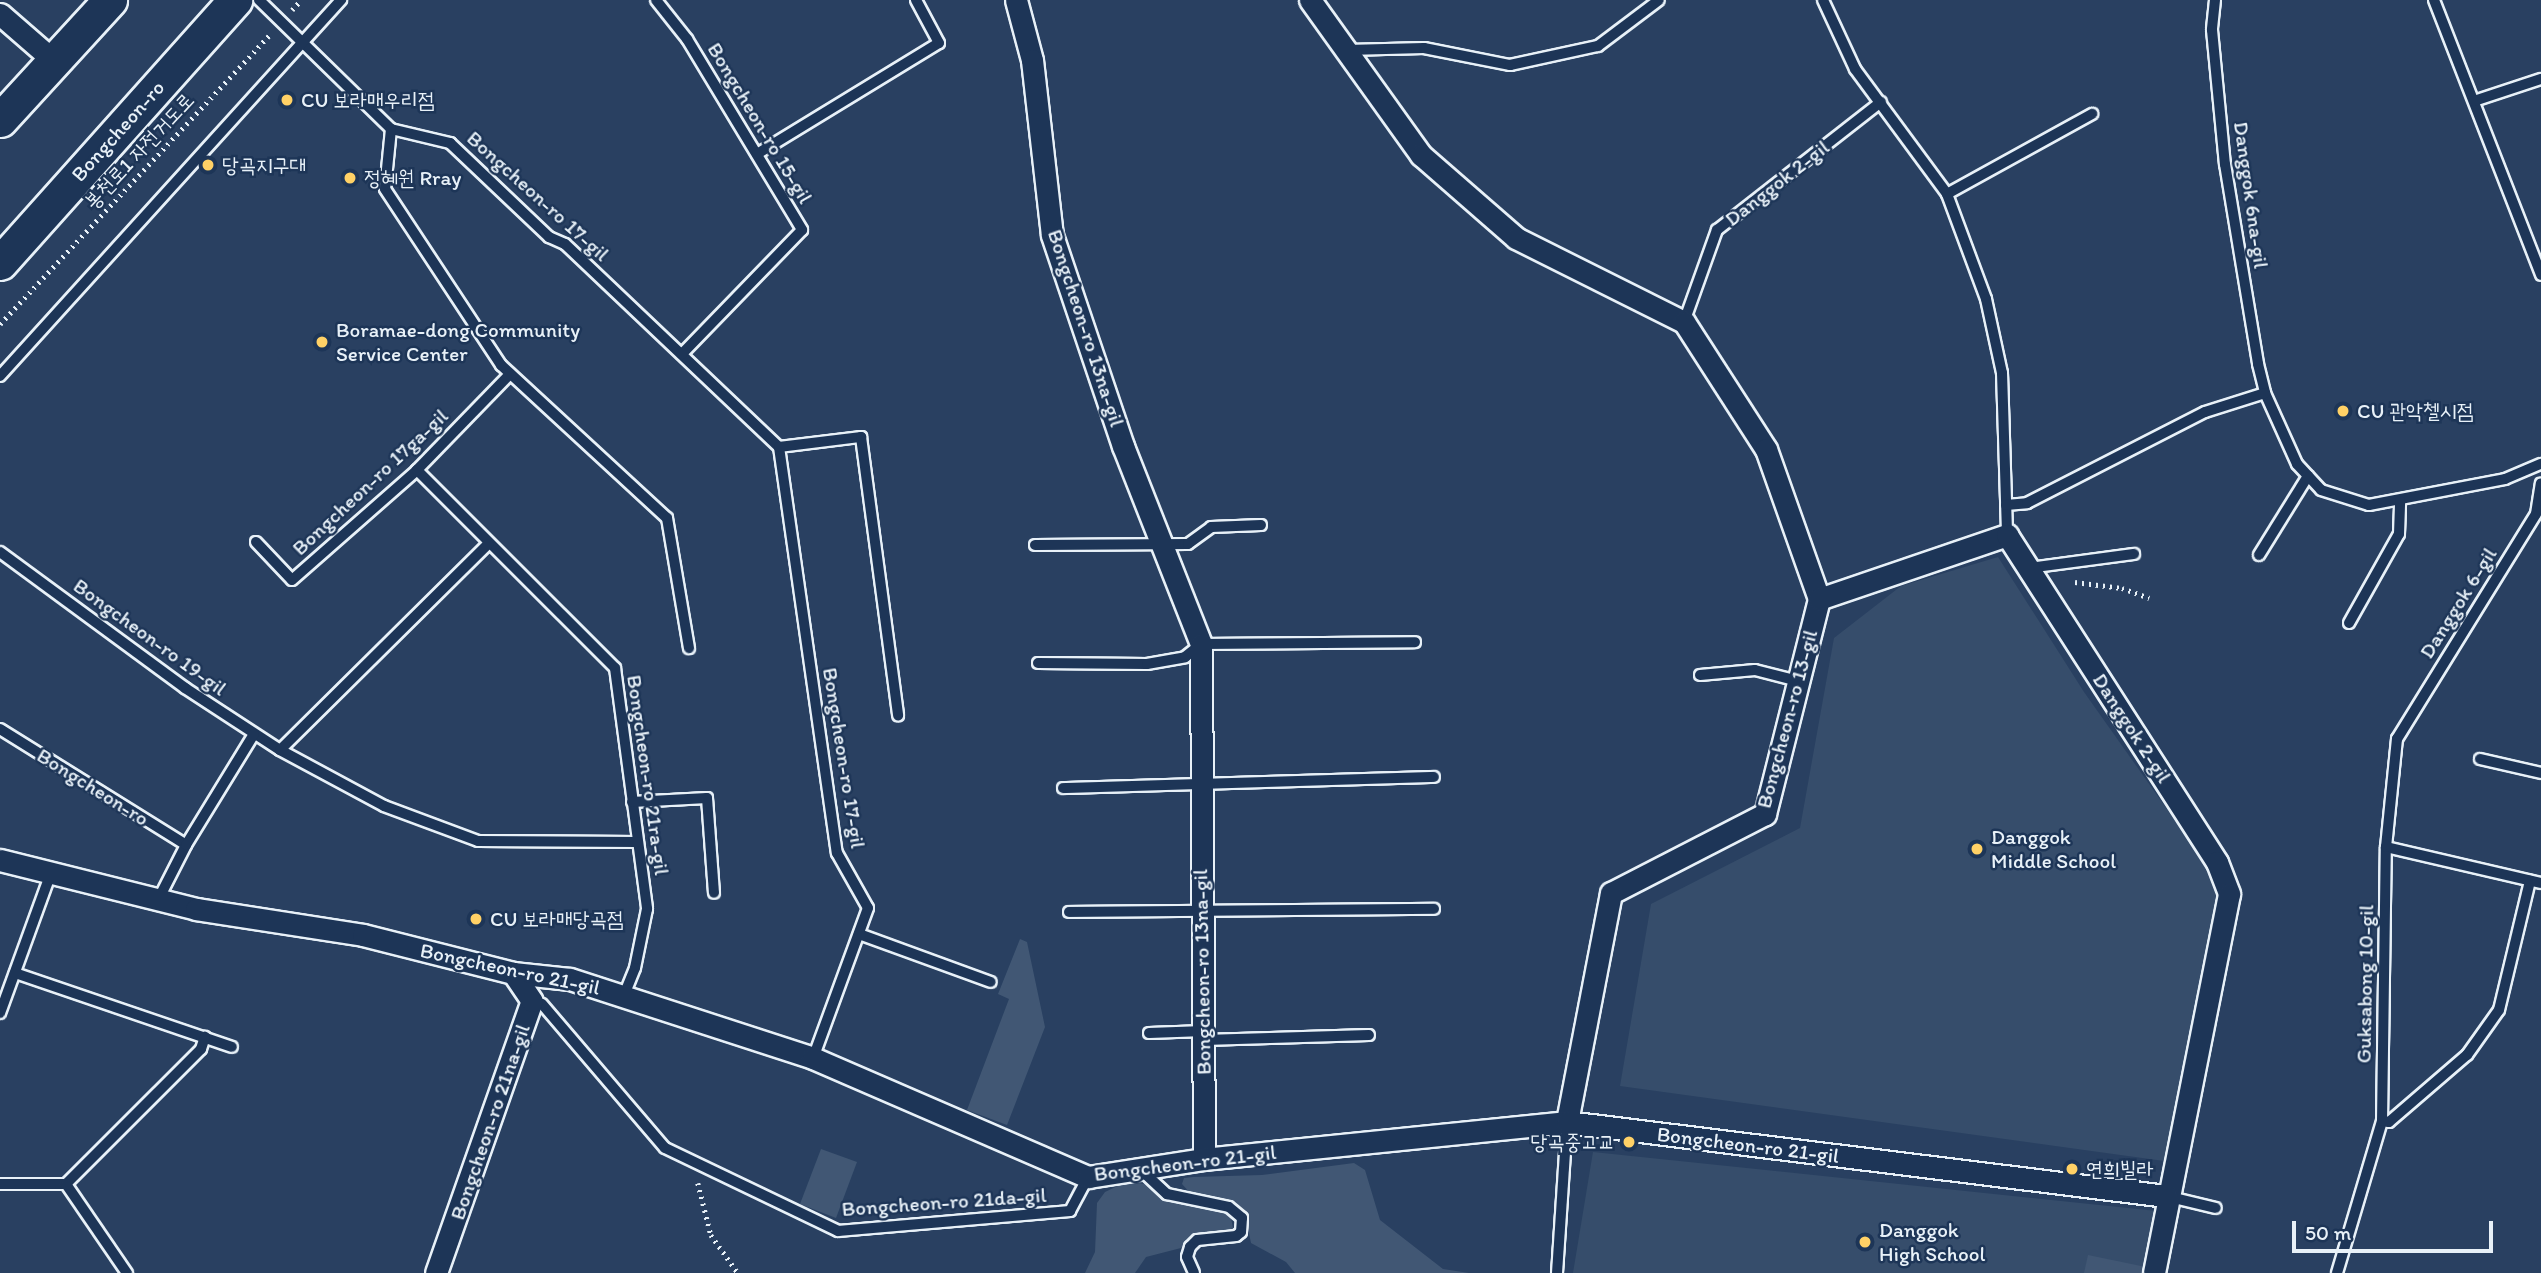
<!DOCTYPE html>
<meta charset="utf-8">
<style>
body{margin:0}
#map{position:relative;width:2541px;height:1273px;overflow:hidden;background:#294061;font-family:Itim,"Poor Story",sans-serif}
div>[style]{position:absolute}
.built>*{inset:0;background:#364d6b}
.green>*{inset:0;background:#415774}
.path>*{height:4.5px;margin-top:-2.25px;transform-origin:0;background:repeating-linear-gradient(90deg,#e8f1f8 0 2px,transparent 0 7px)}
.roads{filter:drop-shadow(2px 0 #e8f1f8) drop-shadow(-2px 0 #e8f1f8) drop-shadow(0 2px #e8f1f8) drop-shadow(0 -2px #e8f1f8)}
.lane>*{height:10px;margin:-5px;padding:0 5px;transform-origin:5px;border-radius:5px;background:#1d3557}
.street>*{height:21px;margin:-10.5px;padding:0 10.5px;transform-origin:10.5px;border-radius:10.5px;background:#1d3557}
.primary>*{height:33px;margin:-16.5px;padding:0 16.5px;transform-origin:16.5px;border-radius:16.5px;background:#1d3557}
.dots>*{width:19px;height:19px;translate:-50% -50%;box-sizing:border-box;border:4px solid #1d3557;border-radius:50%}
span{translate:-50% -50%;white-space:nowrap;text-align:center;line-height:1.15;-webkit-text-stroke:5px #1d3557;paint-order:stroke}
.poi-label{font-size:21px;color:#e8f1f8}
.left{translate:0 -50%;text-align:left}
.right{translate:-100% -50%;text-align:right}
.street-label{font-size:21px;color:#e8f1f8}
.scale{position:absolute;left:2292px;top:1221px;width:201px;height:32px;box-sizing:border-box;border:4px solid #e8f1f8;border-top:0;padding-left:9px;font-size:21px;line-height:24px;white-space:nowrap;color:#e8f1f8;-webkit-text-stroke:5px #1d3557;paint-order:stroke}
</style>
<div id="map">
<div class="built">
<i style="clip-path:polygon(1998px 557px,2084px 692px,2210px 870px,2218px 902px,2164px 1161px,1620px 1086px,1651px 904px,1800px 828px,1834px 638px,1901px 586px)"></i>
<i style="clip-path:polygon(1593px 1152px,2157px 1211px,2147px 1273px,1573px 1273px)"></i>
</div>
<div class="green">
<i style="clip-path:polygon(1020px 939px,1027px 942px,1045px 1027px,1007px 1125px,967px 1110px,1009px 999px,998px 994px)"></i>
<i style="clip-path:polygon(821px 1149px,857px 1162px,836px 1218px,800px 1204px)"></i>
<i style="clip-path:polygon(1354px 1163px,1365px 1170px,1380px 1220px,1443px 1269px,1469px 1273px,1295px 1273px,1286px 1262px,1251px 1243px,1244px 1209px,1191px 1194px,1182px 1184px,1184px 1178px,1193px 1177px,1262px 1175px)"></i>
<i style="clip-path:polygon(1128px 1181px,1144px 1184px,1179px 1203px,1230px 1213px,1233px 1228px,1225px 1233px,1192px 1237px,1181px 1248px,1146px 1257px,1135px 1273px,1085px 1273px,1095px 1252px,1097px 1203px,1105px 1192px)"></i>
<i style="clip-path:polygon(2088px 1255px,2146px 1267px,2145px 1273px,2084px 1273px)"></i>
</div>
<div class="path">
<i style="left:292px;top:10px;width:13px;rotate:-48deg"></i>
<i style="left:0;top:324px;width:396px;rotate:-47deg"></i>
<i style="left:2075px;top:582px;width:47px;rotate:7.3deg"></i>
<i style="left:2122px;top:588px;width:29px;rotate:20deg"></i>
<i style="left:698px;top:1183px;width:54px;rotate:76deg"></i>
<i style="left:711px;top:1235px;width:47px;rotate:54.6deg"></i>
</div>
<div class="roads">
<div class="lane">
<i style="left:259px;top:0;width:185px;rotate:44.3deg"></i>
<i style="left:391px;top:129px;width:61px;rotate:13.3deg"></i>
<i style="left:450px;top:143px;width:137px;rotate:43.5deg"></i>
<i style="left:549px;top:237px;width:17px;rotate:24deg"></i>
<i style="left:565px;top:244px;width:295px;rotate:43.5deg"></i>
<i style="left:779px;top:447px;width:410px;rotate:81.9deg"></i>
<i style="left:837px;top:853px;width:63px;rotate:60.6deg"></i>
<i style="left:868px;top:908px;width:160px;rotate:110.1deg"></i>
<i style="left:656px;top:0;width:50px;rotate:51.5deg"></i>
<i style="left:687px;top:39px;width:223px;rotate:58.9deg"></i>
<i style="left:802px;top:230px;width:173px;rotate:134.1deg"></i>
<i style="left:1823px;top:0;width:76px;rotate:65.1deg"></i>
<i style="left:1855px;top:69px;width:155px;rotate:53.6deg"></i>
<i style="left:1947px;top:194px;width:112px;rotate:69.6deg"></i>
<i style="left:1986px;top:299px;width:76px;rotate:77.8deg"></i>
<i style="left:2002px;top:373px;width:162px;rotate:88.2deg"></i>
<i style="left:2215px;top:0;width:30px;rotate:96deg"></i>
<i style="left:2212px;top:30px;width:135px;rotate:84.5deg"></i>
<i style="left:2225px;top:164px;width:203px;rotate:80.6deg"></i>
<i style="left:2258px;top:364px;width:30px;rotate:76deg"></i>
<i style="left:2265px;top:393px;width:78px;rotate:65.7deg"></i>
<i style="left:2297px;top:464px;width:35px;rotate:47deg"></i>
<i style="left:2321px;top:490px;width:50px;rotate:17.4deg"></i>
<i style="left:2369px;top:505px;width:138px;rotate:-10.8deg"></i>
<i style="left:2505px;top:479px;width:39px;rotate:-23deg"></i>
<i style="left:2434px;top:0;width:295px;rotate:68.7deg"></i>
<i style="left:1347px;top:50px;width:77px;rotate:-1.5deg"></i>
<i style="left:1424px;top:48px;width:88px;rotate:11.2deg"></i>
<i style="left:1510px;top:65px;width:90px;rotate:-12.2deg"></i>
<i style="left:1598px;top:46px;width:76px;rotate:-37deg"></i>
<i style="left:2474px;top:101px;width:71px;rotate:-18.2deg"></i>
<i style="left:391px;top:129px;width:60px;rotate:95.7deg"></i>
<i style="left:385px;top:189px;width:211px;rotate:56.6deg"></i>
<i style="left:501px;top:365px;width:226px;rotate:42.7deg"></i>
<i style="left:667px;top:518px;width:132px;rotate:80.4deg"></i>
<i style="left:757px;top:154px;width:213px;rotate:-31.4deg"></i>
<i style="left:939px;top:43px;width:49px;rotate:-118.1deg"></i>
<i style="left:1947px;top:194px;width:166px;rotate:-28.9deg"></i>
<i style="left:1684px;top:322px;width:98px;rotate:-70.3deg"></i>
<i style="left:1717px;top:230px;width:208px;rotate:-38deg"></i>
<i style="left:0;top:376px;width:508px;rotate:-47.79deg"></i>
<i style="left:779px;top:447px;width:83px;rotate:-7deg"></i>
<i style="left:861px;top:437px;width:281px;rotate:82.4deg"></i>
<i style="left:417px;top:470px;width:280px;rotate:45deg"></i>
<i style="left:615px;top:668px;width:243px;rotate:82.4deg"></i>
<i style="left:647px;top:909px;width:60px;rotate:101.5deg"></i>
<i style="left:635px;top:968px;width:29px;rotate:112deg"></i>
<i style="left:2006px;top:505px;width:21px;rotate:-5deg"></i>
<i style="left:2027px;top:503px;width:200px;rotate:-27.1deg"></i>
<i style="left:2205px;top:412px;width:63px;rotate:-17.6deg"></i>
<i style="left:256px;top:542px;width:52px;rotate:46.5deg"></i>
<i style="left:292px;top:580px;width:167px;rotate:-41.3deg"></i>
<i style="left:417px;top:470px;width:134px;rotate:-45.9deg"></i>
<i style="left:1035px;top:545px;width:153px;rotate:-0.4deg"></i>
<i style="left:1188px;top:544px;width:29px;rotate:-36deg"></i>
<i style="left:1211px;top:527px;width:50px;rotate:-2.3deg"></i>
<i style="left:0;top:552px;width:230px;rotate:36.3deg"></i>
<i style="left:185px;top:688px;width:113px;rotate:33.1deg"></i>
<i style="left:280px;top:750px;width:118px;rotate:28.3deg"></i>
<i style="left:384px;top:806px;width:100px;rotate:20.4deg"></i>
<i style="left:478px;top:841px;width:159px;rotate:0.4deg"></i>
<i style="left:2259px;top:555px;width:93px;rotate:-58.2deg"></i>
<i style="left:2029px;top:568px;width:106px;rotate:-7.6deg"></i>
<i style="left:2349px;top:623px;width:102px;rotate:-60.7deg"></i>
<i style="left:2399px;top:534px;width:33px;rotate:-88deg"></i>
<i style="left:1038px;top:663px;width:109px;rotate:0.5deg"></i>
<i style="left:1147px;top:664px;width:39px;rotate:-10deg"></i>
<i style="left:1185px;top:657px;width:21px;rotate:-39deg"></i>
<i style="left:1201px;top:644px;width:214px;rotate:-0.5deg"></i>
<i style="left:1700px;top:675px;width:55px;rotate:-5.2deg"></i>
<i style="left:1755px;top:670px;width:44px;rotate:14.3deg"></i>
<i style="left:0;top:729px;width:219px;rotate:31.9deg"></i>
<i style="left:280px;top:750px;width:293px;rotate:-44.7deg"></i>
<i style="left:2480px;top:759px;width:63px;rotate:12.9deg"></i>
<i style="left:1063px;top:788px;width:371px;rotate:-1.7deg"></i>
<i style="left:632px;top:802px;width:75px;rotate:-3.1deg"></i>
<i style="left:707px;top:798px;width:95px;rotate:85.8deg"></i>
<i style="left:2386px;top:847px;width:159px;rotate:13.1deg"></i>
<i style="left:158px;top:900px;width:62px;rotate:-63deg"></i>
<i style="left:186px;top:845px;width:130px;rotate:-58.5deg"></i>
<i style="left:1069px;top:912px;width:365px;rotate:-0.5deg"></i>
<i style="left:859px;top:934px;width:140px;rotate:20deg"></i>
<i style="left:15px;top:973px;width:229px;rotate:18.8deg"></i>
<i style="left:532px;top:1001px;width:10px;rotate:17deg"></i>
<i style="left:542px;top:1004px;width:189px;rotate:49.5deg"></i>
<i style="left:665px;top:1148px;width:192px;rotate:25.6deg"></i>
<i style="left:838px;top:1231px;width:233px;rotate:-4.9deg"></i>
<i style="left:1070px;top:1211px;width:38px;rotate:-62deg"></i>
<i style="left:0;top:1013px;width:149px;rotate:-70deg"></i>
<i style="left:1149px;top:1033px;width:55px;rotate:-2.1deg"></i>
<i style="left:1204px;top:1040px;width:165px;rotate:-1.7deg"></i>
<i style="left:2382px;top:1121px;width:7px;rotate:8deg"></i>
<i style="left:2389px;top:1122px;width:103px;rotate:-40.7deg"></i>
<i style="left:2467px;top:1055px;width:55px;rotate:-54.6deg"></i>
<i style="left:2499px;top:1010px;width:133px;rotate:-76.5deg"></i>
<i style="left:1140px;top:1169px;width:37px;rotate:43deg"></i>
<i style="left:1167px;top:1194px;width:63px;rotate:11.8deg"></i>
<i style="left:1229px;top:1207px;width:17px;rotate:40deg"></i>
<i style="left:1242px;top:1218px;width:14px;rotate:94deg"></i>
<i style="left:1241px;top:1232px;width:6px;rotate:141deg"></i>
<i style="left:1236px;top:1236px;width:39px;rotate:174deg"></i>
<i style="left:1197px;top:1240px;width:10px;rotate:135deg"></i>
<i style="left:1190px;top:1247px;width:10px;rotate:107deg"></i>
<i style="left:1187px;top:1257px;width:17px;rotate:66deg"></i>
<i style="left:0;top:1184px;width:66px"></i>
<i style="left:66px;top:1184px;width:191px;rotate:-45deg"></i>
<i style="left:201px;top:1049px;width:13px;rotate:-72deg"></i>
<i style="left:66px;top:1184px;width:108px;rotate:55.6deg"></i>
<i style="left:2166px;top:1196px;width:51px;rotate:13.5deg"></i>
<i style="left:1557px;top:1273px;width:151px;rotate:-86.2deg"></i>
<i style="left:2337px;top:1273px;width:159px;rotate:-73.5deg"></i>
<i style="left:2382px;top:1121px;width:274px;rotate:-89.2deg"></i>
<i style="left:2386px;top:847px;width:109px;rotate:-84.2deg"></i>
<i style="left:2397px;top:739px;width:264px;rotate:-58.3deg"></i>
<i style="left:2536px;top:514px;width:31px;rotate:-81deg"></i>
</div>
<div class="street">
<i style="left:1016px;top:0;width:62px;rotate:75.1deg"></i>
<i style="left:1032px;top:60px;width:176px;rotate:83.5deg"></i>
<i style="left:1052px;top:235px;width:223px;rotate:71.4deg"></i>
<i style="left:1123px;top:446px;width:213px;rotate:68.5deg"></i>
<i style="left:1201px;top:644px;width:515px;rotate:89.67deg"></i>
<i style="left:1310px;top:0;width:191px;rotate:54.4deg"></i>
<i style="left:1421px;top:155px;width:126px;rotate:41.1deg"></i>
<i style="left:1516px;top:238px;width:188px;rotate:26.6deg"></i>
<i style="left:1684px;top:322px;width:151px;rotate:57.2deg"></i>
<i style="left:1766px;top:449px;width:159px;rotate:70.5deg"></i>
<i style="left:1819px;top:599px;width:222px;rotate:104.1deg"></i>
<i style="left:1765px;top:814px;width:173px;rotate:152.8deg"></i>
<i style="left:1611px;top:893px;width:233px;rotate:100.9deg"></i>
<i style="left:0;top:14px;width:72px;rotate:41deg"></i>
<i style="left:1819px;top:599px;width:199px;rotate:-18.8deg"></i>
<i style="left:2007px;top:535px;width:389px;rotate:57.3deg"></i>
<i style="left:2217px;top:862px;width:34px;rotate:69deg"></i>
<i style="left:2229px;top:894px;width:386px;rotate:101.2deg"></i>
<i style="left:0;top:860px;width:202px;rotate:14deg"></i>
<i style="left:196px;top:909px;width:169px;rotate:8.8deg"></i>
<i style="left:363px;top:935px;width:155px;rotate:14.2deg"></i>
<i style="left:513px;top:973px;width:57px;rotate:6deg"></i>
<i style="left:570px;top:979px;width:256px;rotate:18deg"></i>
<i style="left:813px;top:1058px;width:300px;rotate:23.4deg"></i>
<i style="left:1088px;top:1177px;width:117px;rotate:-8.8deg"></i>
<i style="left:1204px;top:1159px;width:365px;rotate:-5.8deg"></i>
<i style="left:1567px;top:1122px;width:604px;rotate:7.04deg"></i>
<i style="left:436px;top:1273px;width:288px;rotate:-70.6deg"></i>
<i style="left:532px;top:1001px;width:34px;rotate:-124deg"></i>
</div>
<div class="primary">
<i style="left:0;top:120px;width:163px;rotate:-47.5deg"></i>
<i style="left:0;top:263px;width:353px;rotate:-48.2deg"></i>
</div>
</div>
<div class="dots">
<i style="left:287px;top:100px;background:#ffd166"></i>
<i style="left:208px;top:165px;background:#ffd166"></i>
<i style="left:350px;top:178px;background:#ffd166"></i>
<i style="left:322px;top:342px;background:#ffd166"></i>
<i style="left:2343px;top:411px;background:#ffd166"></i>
<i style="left:1977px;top:849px;background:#ffd166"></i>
<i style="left:476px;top:919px;background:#ffd166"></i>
<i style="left:1629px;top:1142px;background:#ffd166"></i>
<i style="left:2072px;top:1169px;background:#ffd166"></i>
<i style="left:1865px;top:1242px;background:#ffd166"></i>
</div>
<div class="poi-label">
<span class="left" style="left:301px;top:100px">CU 보라매우리점</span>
<span class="left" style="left:222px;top:165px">당곡지구대</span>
<span class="left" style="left:364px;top:178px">정혜원 Rray</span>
<span class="left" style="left:336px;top:342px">Boramae-dong Community<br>Service Center</span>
<span class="left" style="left:2357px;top:411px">CU 관악첼시점</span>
<span class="left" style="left:1991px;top:849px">Danggok<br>Middle School</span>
<span class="left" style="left:490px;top:919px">CU 보라매당곡점</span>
<span class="right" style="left:1615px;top:1142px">당곡중고교</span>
<span class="left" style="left:2086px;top:1169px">연희빌라</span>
<span class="left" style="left:1879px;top:1242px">Danggok<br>High School</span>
</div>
<div class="street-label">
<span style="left:760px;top:123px;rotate:59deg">Bongcheon-ro 15-gil</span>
<span style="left:118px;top:131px;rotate:-48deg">Bongcheon-ro</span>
<span style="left:139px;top:151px;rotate:-47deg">봉천로1 자전거도로</span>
<span style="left:1777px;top:183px;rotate:-38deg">Danggok 2-gil</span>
<span style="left:2251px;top:195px;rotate:82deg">Danggok 6na-gil</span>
<span style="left:538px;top:196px;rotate:42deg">Bongcheon-ro 17-gil</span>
<span style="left:1086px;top:328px;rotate:72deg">Bongcheon-ro 13na-gil</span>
<span style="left:370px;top:482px;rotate:-43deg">Bongcheon-ro 17ga-gil</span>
<span style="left:2458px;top:603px;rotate:-58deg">Danggok 6-gil</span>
<span style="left:150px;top:637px;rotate:36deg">Bongcheon-ro 19-gil</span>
<span style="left:1787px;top:719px;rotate:-75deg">Bongcheon-ro 13-gil</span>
<span style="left:2132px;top:728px;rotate:57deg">Danggok 2-gil</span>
<span style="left:844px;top:758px;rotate:81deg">Bongcheon-ro 17-gil</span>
<span style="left:648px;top:775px;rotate:82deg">Bongcheon-ro 21ra-gil</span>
<span style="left:93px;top:787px;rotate:32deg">Bongcheon-ro</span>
<span style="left:510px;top:969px;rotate:12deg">Bongcheon-ro 21-gil</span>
<span style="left:1202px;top:972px;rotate:-91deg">Bongcheon-ro 13na-gil</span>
<span style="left:2365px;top:984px;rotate:-89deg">Guksabong 10-gil</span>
<span style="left:490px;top:1122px;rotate:-71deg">Bongcheon-ro 21na-gil</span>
<span style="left:1748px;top:1145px;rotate:7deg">Bongcheon-ro 21-gil</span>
<span style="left:1185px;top:1163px;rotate:-7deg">Bongcheon-ro 21-gil</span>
<span style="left:944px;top:1202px;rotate:-4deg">Bongcheon-ro 21da-gil</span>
</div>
<div class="scale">50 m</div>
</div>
